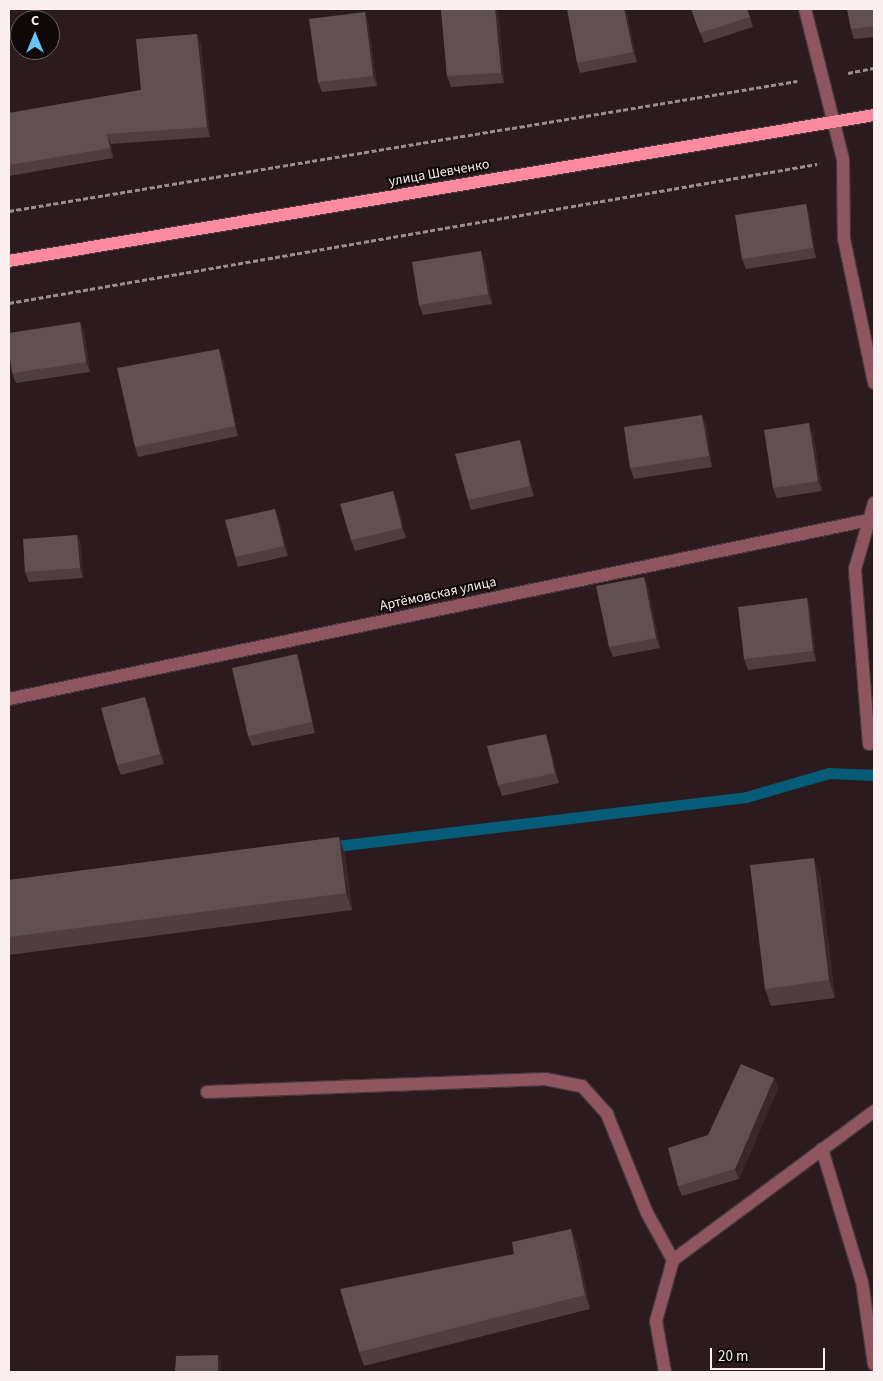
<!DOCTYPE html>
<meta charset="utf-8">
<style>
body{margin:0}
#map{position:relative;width:883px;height:1381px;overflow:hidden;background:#2c1b1e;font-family:"Source Sans 3",sans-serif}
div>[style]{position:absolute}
.stream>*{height:11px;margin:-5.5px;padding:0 5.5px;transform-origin:5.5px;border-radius:5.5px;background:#065b79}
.path>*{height:3px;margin-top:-1.5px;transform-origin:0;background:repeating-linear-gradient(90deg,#9b8d8f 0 5px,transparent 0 7.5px)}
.roads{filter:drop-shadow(1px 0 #49393b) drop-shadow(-1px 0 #49393b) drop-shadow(0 1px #49393b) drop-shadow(0 -1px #49393b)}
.service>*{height:12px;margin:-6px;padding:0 6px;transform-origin:6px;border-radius:6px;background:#8f5660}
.minor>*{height:12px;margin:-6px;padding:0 6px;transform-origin:6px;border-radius:6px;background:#8f5660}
.primary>*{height:12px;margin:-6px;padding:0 6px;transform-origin:6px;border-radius:6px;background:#fe8aa0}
.wall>*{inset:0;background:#4f3d3f}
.shaded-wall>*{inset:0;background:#39282a}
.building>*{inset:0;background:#615052}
span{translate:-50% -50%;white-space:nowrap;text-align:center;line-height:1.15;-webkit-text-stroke:4px #0f0809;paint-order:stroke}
.street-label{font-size:14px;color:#fbeff0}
.frame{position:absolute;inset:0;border:10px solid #fbeff0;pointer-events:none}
.north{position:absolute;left:10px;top:10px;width:50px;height:50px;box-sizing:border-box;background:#0f0809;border:1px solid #6d6465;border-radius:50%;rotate:0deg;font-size:14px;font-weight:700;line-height:20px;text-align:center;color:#fbeff0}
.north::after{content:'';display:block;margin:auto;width:18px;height:22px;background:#67c4f0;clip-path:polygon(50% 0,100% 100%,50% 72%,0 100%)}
.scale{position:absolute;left:710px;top:1348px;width:115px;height:22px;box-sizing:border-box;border:2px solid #fbeff0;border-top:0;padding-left:6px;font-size:15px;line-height:18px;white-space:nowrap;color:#fbeff0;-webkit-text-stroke:4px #0f0809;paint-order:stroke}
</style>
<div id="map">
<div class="stream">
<i style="left:328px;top:847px;width:421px;rotate:-6.8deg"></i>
<i style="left:746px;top:797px;width:86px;rotate:-16.1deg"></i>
<i style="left:829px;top:773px;width:45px;rotate:2.5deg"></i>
</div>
<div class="path">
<i style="left:848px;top:73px;width:26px;rotate:-11deg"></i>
<i style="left:9px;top:211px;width:799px;rotate:-9.37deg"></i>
<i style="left:9px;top:303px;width:820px;rotate:-9.76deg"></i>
</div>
<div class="roads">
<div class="service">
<i style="left:207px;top:1092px;width:338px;rotate:-2.2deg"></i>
<i style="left:545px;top:1079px;width:38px;rotate:11deg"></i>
<i style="left:582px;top:1086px;width:38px;rotate:48deg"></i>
<i style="left:607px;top:1114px;width:107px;rotate:68deg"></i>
<i style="left:647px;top:1213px;width:54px;rotate:61deg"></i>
<i style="left:822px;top:1149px;width:139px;rotate:73.3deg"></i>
<i style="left:862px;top:1282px;width:83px;rotate:81.7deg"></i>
<i style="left:665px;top:1372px;width:52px;rotate:-100deg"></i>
<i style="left:656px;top:1321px;width:63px;rotate:-74.4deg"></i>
<i style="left:673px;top:1260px;width:250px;rotate:-36.5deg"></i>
</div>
<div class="minor">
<i style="left:805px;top:9px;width:155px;rotate:75.8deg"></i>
<i style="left:843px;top:159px;width:80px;rotate:89.3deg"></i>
<i style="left:844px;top:239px;width:147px;rotate:78.2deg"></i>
<i style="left:9px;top:699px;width:884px;rotate:-11.76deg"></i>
<i style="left:869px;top:744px;width:176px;rotate:-94.6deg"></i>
<i style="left:855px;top:569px;width:69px;rotate:-73.9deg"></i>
</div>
<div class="primary">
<i style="left:9px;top:261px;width:877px;rotate:-9.58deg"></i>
</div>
</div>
<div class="wall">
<i style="clip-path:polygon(441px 9px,498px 9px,504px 83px,451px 87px,447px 76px)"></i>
<i style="clip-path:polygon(626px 9px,637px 62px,580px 73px,577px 63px)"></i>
<i style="clip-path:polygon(691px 9px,747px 9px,753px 27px,704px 43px)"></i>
<i style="clip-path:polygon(874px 9px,874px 37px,854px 39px,851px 29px)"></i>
<i style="clip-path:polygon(365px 12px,368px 22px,377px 86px,322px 92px,318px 82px)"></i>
<i style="clip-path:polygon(201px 44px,210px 137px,111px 144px,113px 158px,9px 176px,9px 113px,141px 90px)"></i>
<i style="clip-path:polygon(806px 204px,809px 214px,816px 258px,746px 269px,742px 259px)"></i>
<i style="clip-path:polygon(485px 262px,492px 304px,423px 315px,419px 305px)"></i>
<i style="clip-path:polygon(80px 322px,84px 332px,90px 372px,16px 383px,12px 373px)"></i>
<i style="clip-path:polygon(223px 360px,238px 436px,138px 457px,135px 447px)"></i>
<i style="clip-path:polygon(706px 425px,712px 467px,634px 479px,630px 468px)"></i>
<i style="clip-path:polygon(813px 433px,822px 491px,777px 498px,773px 488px)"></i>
<i style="clip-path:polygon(523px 451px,534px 496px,471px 510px,468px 500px)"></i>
<i style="clip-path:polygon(393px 491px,397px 502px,406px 538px,355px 551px,351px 540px)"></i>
<i style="clip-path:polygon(279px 519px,288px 556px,238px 567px,235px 557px)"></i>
<i style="clip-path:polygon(77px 535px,81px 545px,83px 578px,29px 582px,25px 572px)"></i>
<i style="clip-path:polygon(644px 577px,648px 587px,660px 648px,613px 657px,609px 647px)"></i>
<i style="clip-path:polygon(807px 598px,810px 608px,816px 661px,748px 670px,744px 659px)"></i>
<i style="clip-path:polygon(297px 654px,300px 664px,315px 733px,252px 746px,248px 736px)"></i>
<i style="clip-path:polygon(149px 707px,164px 764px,121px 775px,117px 765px)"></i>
<i style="clip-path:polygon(549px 744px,559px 783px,502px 796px,498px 785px)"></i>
<i style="clip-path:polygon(339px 837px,345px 854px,352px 910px,9px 955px,9px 880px)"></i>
<i style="clip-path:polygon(820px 875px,835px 998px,771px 1006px,765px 989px)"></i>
<i style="clip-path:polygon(774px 1078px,778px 1088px,739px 1179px,682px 1196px,678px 1186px,708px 1135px)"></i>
<i style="clip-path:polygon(577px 1244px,590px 1309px,364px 1366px,359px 1352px)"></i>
</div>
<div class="shaded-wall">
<i style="clip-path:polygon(495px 9px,498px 9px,504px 83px,501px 73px)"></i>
<i style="clip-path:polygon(624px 9px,626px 9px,637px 62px,633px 52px)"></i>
<i style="clip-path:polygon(365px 12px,368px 22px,377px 86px,373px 76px)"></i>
<i style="clip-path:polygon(197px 34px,201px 44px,210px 137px,207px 127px)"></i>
<i style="clip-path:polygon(107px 134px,111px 144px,113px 158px,110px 148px)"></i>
<i style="clip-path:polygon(806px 204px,809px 214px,816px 258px,813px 248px)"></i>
<i style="clip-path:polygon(481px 251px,485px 262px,492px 304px,488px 294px)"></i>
<i style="clip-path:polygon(80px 322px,84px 332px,90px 372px,86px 362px)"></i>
<i style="clip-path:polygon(219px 349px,223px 360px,238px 436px,235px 426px)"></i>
<i style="clip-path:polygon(702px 415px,706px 425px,712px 467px,709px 456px)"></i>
<i style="clip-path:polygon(809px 423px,813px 433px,822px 491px,818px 481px)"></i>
<i style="clip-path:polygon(520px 440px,523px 451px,534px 496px,530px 486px)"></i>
<i style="clip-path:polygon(393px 491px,397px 502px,406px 538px,402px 528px)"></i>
<i style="clip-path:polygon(275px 509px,279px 519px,288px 556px,284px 546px)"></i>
<i style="clip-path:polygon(77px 535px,81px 545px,83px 578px,80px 568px)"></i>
<i style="clip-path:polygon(644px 577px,648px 587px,660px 648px,656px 638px)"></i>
<i style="clip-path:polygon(807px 598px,810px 608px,816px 661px,813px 651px)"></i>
<i style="clip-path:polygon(297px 654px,300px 664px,315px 733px,312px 722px)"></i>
<i style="clip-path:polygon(145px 697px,149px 707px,164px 764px,160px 754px)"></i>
<i style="clip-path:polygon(546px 734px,549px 744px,559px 783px,555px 773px)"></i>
<i style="clip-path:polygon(339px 837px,345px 854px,352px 910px,346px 893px)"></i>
<i style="clip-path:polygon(814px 858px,820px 875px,835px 998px,829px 980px)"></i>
<i style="clip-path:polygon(774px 1078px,778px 1088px,739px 1179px,735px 1169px)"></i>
<i style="clip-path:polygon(571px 1229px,577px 1244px,590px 1309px,585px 1295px)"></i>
<i style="clip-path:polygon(218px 1355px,221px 1363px,221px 1372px,218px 1372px)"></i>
</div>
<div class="building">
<i style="clip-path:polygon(441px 9px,495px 9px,501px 73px,447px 76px)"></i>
<i style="clip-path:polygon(567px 9px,624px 9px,633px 52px,577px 63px)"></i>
<i style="clip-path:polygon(691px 9px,747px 9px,750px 17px,700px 33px)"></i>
<i style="clip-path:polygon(847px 9px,874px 9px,874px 26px,851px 29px)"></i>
<i style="clip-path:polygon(365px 12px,373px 76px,318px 82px,309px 19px)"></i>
<i style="clip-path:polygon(197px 34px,207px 127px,107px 134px,110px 148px,9px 165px,9px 113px,141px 90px,136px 39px)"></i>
<i style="clip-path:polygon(806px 204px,813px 248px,742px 259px,735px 215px)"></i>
<i style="clip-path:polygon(481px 251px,488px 294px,419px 305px,412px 262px)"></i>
<i style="clip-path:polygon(80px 322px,86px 362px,12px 373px,9px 350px,9px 333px)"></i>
<i style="clip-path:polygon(219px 349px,235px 426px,135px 447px,117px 368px)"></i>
<i style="clip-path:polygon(702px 415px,709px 456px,630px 468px,624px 427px)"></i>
<i style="clip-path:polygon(809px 423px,818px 481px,773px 488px,764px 430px)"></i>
<i style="clip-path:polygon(520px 440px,530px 486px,468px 500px,455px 454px)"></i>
<i style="clip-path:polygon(393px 491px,402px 528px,351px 540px,340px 504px)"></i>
<i style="clip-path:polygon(275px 509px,284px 546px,235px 557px,225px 520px)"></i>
<i style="clip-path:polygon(77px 535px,80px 568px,25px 572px,23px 539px)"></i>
<i style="clip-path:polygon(644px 577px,656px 638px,609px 647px,596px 586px)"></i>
<i style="clip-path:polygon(807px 598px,813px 651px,744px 659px,738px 607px)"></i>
<i style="clip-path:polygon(297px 654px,312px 722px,248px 736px,232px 668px)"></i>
<i style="clip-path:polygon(145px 697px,160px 754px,117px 765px,101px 708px)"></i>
<i style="clip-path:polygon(546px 734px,555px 773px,498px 785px,487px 746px)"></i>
<i style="clip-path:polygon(339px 837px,346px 893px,9px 937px,9px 880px)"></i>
<i style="clip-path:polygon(814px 858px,829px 980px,765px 989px,750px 865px)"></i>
<i style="clip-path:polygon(741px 1064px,774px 1078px,735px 1169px,678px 1186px,668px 1148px,708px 1135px)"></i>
<i style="clip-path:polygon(571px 1229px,585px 1295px,359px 1352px,340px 1289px,514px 1254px,512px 1242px)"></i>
<i style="clip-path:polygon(218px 1355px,218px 1372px,175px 1372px,176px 1356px)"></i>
</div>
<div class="street-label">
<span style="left:439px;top:173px;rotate:-10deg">улица Шевченко</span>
<span style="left:438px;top:594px;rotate:-12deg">Артёмовская улица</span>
</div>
<div class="frame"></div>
<div class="north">С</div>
<div class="scale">20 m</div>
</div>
